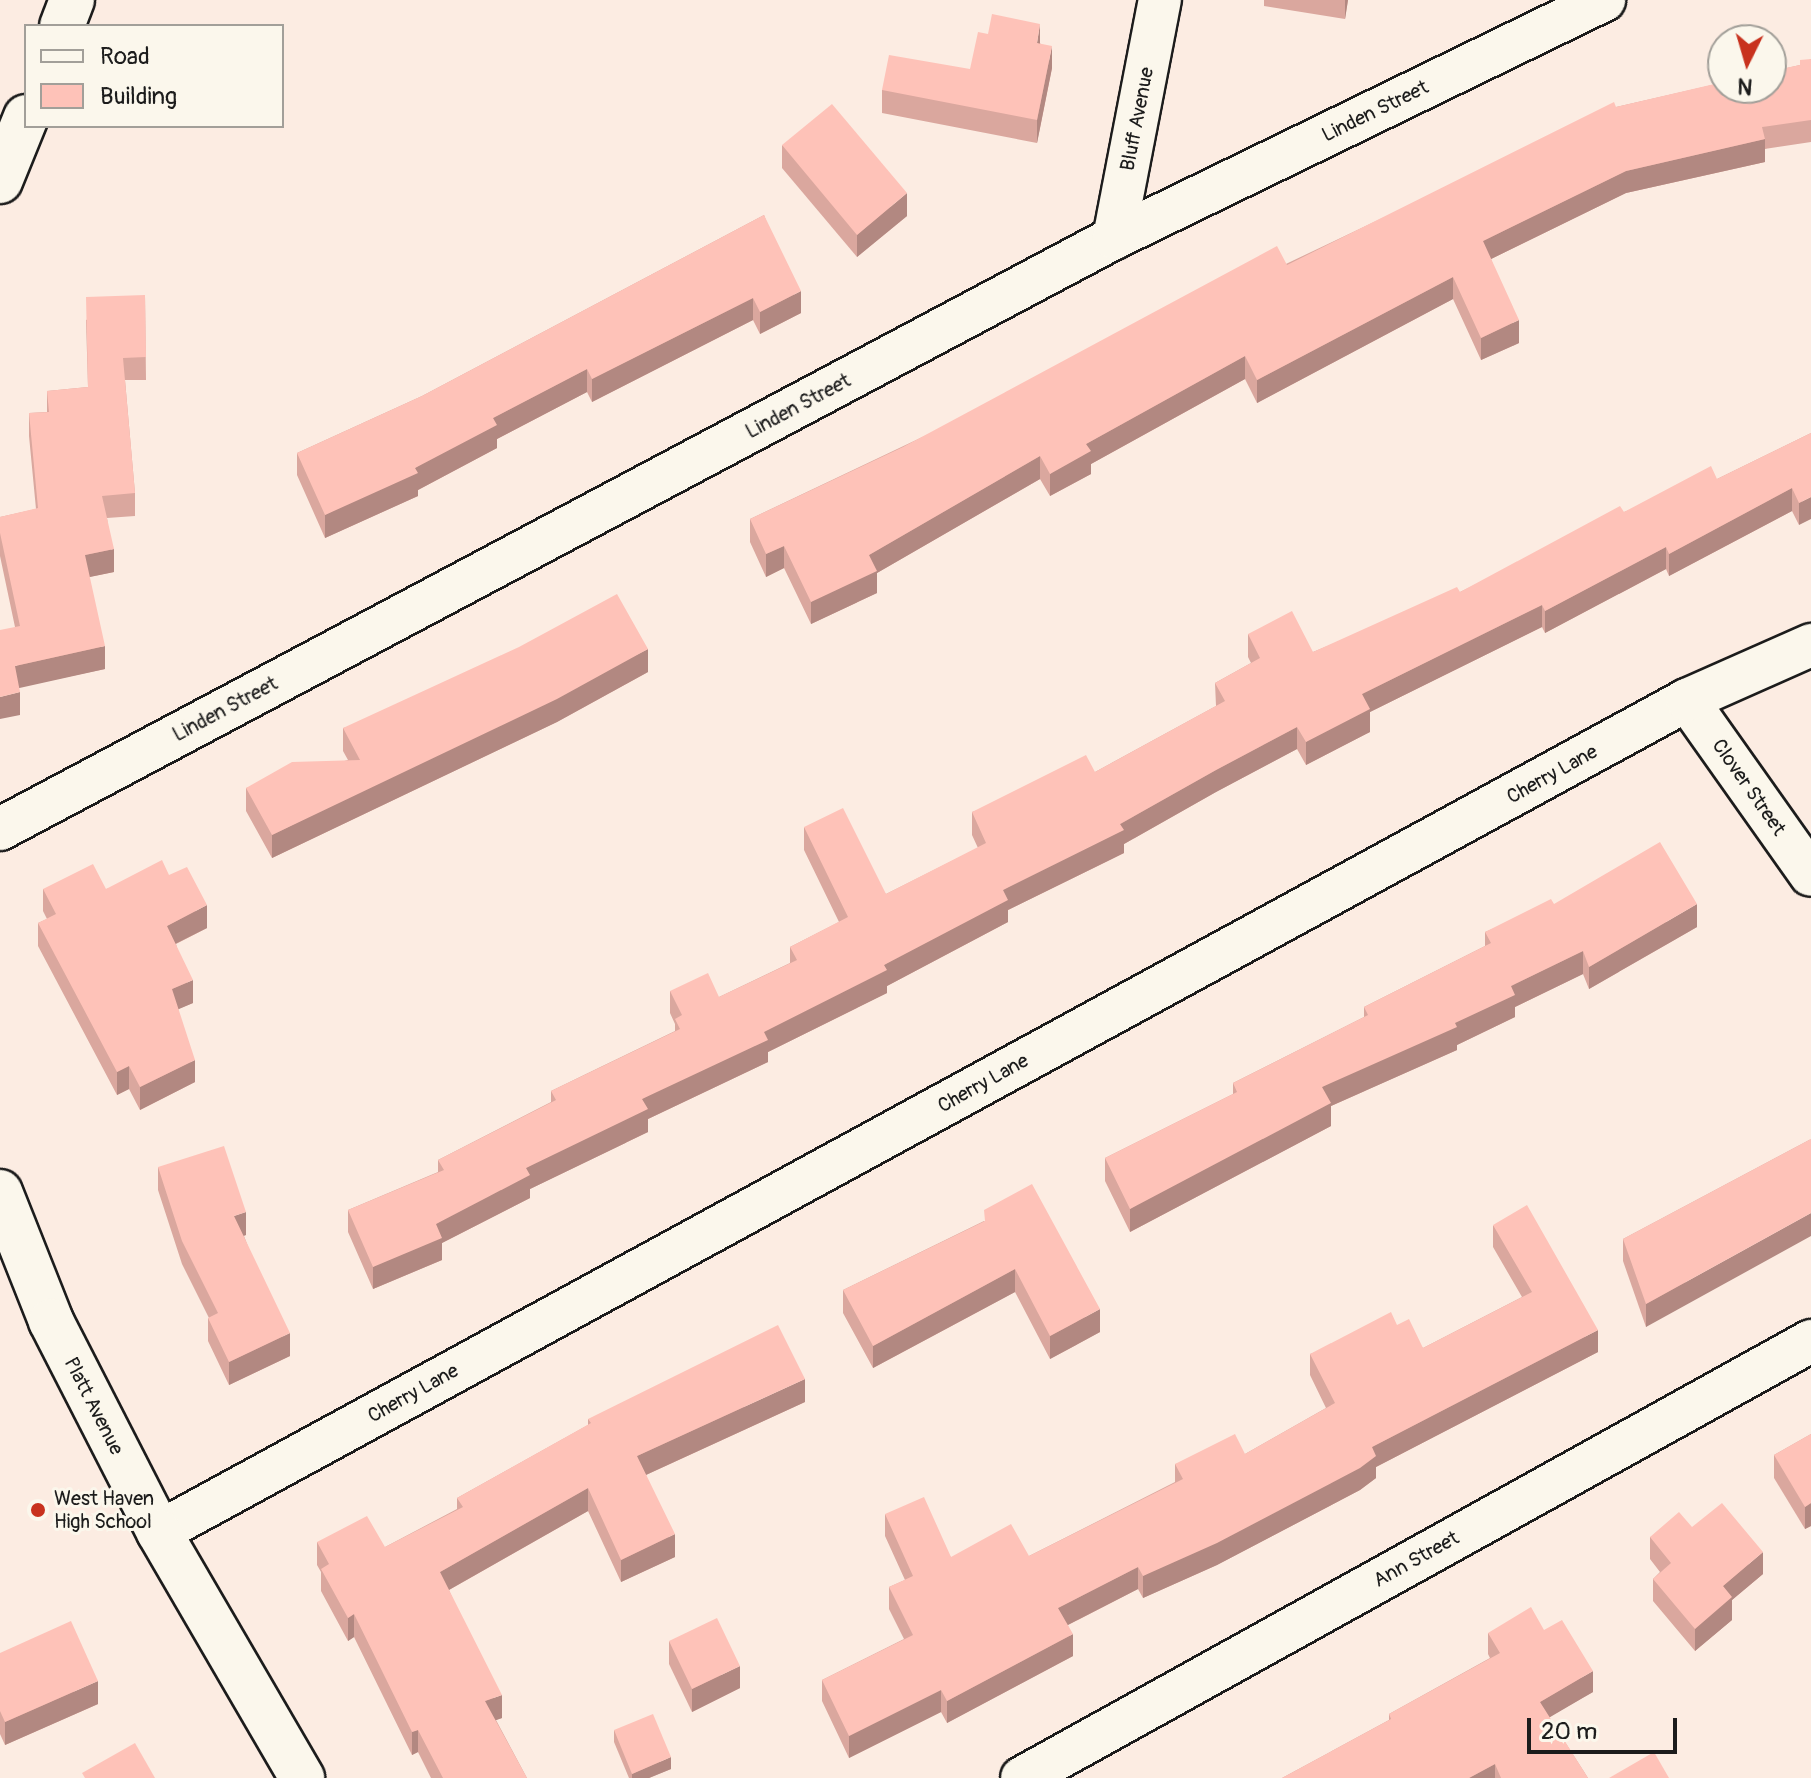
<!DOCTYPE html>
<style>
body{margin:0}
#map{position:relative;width:1811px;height:1778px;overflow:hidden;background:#fcece2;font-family:Pangolin,sans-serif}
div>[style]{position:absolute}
.roads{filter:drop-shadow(2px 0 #1c1c1c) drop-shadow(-2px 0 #1c1c1c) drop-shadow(0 2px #1c1c1c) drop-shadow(0 -2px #1c1c1c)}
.street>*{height:42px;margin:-21px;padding:0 21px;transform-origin:21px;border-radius:21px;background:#fbf7ec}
.secondary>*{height:44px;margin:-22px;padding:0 22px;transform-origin:22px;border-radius:22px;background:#fbf7ec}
.wall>*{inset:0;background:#daa79e}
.shaded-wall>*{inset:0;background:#b28881}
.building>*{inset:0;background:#fec2b8}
.dots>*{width:22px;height:22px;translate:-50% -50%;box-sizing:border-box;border:4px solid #fbf7ec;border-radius:50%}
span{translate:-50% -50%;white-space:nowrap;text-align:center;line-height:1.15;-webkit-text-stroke:6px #fbf7ec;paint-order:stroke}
.street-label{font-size:20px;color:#1c1c1c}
.poi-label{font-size:20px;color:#1c1c1c}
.left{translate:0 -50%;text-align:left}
.legend{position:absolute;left:24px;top:24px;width:260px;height:104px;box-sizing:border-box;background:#fbf7ec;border:2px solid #a29f99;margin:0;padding:10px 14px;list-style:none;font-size:24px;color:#1c1c1c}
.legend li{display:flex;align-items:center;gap:16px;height:40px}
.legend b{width:40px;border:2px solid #a29f99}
.north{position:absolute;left:1707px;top:24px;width:80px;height:80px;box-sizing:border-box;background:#fbf7ec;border:2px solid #a29f99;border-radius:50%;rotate:185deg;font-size:22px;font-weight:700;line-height:32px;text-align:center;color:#1c1c1c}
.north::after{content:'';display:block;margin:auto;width:28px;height:36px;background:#c8321e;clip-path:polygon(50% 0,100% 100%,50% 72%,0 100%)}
.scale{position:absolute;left:1527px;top:1718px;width:150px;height:36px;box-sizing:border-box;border:4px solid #1c1c1c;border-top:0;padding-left:10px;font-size:24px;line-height:28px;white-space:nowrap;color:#1c1c1c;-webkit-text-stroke:6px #fbf7ec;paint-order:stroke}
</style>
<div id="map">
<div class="roads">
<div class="street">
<i style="left:1114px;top:238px;width:242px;rotate:-79.1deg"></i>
<i style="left:1687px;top:700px;width:214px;rotate:54.7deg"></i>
<i style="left:0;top:829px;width:1261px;rotate:-27.95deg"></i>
<i style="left:1114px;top:238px;width:545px;rotate:-25.91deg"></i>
<i style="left:159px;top:1532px;width:1740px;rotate:-28.57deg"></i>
<i style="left:1687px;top:700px;width:136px;rotate:-23.9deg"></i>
<i style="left:1022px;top:1778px;width:902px;rotate:-28.98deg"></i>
</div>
<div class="secondary">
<i style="left:62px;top:26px;width:28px;rotate:-69deg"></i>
<i style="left:0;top:181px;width:69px;rotate:-67.9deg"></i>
<i style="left:0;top:1192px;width:139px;rotate:68.4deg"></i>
<i style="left:51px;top:1321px;width:237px;rotate:62.9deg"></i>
<i style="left:159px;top:1532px;width:285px;rotate:59.8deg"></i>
</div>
</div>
<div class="wall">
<i style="clip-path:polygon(1264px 0,1348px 0,1345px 19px,1264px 6px)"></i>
<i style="clip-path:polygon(1040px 43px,1052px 68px,1037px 143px,882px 113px,882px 90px,970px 69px)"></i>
<i style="clip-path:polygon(1811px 59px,1811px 142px,1765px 149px,1765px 162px,1626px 193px,1491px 259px,1519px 343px,1481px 360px,1453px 299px,1257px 403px,1245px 379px,1091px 464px,1091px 474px,1050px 496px,1040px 479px,877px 573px,877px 593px,811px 624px,784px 568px,766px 577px,750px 542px,750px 519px,1616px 107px,1800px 65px)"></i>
<i style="clip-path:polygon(782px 145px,907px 216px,857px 257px,782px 168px)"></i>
<i style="clip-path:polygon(764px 215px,801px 313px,760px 334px,753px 320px,592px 402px,587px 392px,497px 439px,497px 448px,418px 490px,418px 496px,325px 538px,297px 475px,297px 453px,422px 396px)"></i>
<i style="clip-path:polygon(145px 295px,146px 380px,125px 380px,135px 493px,135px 516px,107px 518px,114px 572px,89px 577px,105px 669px,19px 687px,20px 715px,15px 627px,0 556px,0 517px,36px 509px,29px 436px,29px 413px,47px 412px,47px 391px,88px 387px,86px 320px)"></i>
<i style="clip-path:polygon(1811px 433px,1799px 525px,1792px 511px,1669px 576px,1666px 569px,1545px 633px,1542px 627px,1370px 712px,1370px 732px,1306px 765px,1297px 749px,1216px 792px,1124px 844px,1124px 853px,1008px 910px,1008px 922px,887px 986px,887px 993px,768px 1052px,768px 1062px,648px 1119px,648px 1132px,530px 1189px,530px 1198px,442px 1243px,442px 1260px,373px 1289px,348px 1232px,348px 1210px,438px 1172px,438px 1160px,551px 1102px,551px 1091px,675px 1031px,675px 1024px,670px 1013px,670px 991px,719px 997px,790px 963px,790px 947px,839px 922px,804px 850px,804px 827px,886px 894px,978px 848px,972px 835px,972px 812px,1095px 772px,1216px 706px,1215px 683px,1251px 663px,1248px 657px,1248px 634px,1313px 652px,1460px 592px,1624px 512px,1717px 479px)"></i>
<i style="clip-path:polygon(648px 672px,557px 722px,272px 858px,246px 811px,246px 788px,348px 760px,343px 751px,343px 728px)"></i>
<i style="clip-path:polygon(169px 875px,207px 928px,176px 944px,193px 1003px,178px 1009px,195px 1082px,140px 1110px,129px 1089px,117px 1095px,38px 946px,38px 923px,47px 919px,43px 911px,43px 889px,106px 889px)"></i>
<i style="clip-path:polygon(1554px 904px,1697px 927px,1589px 989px,1583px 974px,1515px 1007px,1515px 1017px,1457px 1045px,1457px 1050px,1331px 1106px,1331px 1126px,1130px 1232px,1105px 1181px,1105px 1158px,1233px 1094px,1233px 1083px,1364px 1017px,1364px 1007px,1485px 946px,1485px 932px)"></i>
<i style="clip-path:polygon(1811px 1139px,1646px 1327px,1623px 1261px,1623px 1239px)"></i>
<i style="clip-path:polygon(158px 1167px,246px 1235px,244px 1236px,290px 1356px,229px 1385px,208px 1341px,208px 1318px,209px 1318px,182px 1264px,158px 1190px)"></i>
<i style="clip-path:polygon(984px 1221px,1100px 1332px,1050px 1359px,1015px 1292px,873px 1368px,843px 1313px,843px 1290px)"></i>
<i style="clip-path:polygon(1493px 1225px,1598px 1352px,1376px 1467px,1376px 1478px,1360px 1490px,1217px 1565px,1143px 1598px,1138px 1589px,1068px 1625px,1073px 1656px,947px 1723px,941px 1712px,849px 1758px,822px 1701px,822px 1680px,904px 1639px,889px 1609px,889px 1587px,905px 1580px,885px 1536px,885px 1514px,951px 1557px,1029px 1556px,1175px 1482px,1175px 1464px,1245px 1454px,1326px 1408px,1310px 1375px,1310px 1354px,1397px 1325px,1423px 1348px,1522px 1297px,1493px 1247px)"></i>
<i style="clip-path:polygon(805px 1402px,646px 1475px,675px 1557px,621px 1582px,588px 1511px,449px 1590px,502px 1718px,496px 1720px,527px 1778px,431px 1778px,418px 1752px,412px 1755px,354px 1637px,348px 1641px,321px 1591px,321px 1572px,317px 1565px,317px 1542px,385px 1547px,457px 1509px,457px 1498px,588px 1425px,588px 1419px)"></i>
<i style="clip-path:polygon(1811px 1434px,1811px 1526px,1805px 1529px,1774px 1478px,1774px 1455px)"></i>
<i style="clip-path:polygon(1692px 1527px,1763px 1574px,1732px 1600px,1732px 1620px,1695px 1651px,1653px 1601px,1653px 1579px,1660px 1572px,1650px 1559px,1650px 1537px)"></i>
<i style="clip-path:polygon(1544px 1630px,1593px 1692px,1549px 1717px,1588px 1778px,1282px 1778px,1389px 1720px,1389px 1714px,1490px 1658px,1488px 1654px,1488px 1633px)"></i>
<i style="clip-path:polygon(669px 1641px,740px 1688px,692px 1712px,669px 1664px)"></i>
<i style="clip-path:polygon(0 1653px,98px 1704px,5px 1745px,0 1734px)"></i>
<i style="clip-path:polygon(614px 1730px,671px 1769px,649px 1778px,629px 1778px,614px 1742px)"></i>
</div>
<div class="shaded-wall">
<i style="clip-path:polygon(1345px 0,1348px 0,1345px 19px)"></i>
<i style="clip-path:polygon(1040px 24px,1040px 46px,1037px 43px)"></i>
<i style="clip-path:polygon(1052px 46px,1052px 68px,1037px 143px,1037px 120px)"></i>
<i style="clip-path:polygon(1765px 139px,1765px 162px,1626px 193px,1483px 263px,1483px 241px,1626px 171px)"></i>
<i style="clip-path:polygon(907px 193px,907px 216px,857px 257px,857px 235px)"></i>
<i style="clip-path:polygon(1453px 277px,1453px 299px,1257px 403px,1257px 380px)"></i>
<i style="clip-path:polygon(801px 291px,801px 313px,760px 334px,760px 312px)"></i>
<i style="clip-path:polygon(753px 298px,753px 320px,592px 402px,592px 379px)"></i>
<i style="clip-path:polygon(1519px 320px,1519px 343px,1481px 360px,1481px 338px)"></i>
<i style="clip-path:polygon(1245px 356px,1245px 379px,1091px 464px,1091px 474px,1050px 496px,1050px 474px,1086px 444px)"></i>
<i style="clip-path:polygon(587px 369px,587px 392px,497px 439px,497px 448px,418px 490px,418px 496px,325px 538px,325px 515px,415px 468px,493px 418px)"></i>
<i style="clip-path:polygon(1040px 456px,1040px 479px,877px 573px,877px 593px,811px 624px,811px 602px,869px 555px)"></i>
<i style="clip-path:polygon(1792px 488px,1792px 511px,1669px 576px,1669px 554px)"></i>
<i style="clip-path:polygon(1811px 497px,1811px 519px,1799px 525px,1799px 503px)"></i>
<i style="clip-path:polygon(784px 546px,784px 568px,766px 577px,766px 554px)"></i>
<i style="clip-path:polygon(1666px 547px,1666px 569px,1545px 633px,1545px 611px)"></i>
<i style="clip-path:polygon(114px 549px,114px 572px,85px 578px,85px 555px)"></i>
<i style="clip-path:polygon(1542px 605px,1542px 627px,1370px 712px,1370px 732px,1306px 765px,1306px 742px,1362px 694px)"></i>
<i style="clip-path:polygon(105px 646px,105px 669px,15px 689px,15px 666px)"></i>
<i style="clip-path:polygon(648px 649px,648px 672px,557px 722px,272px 858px,272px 835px)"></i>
<i style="clip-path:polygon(20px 692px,20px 715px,0 719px,0 697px)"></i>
<i style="clip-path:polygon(1297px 727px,1297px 749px,1216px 792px,1124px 844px,1124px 853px,1008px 910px,1008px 922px,887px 986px,887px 993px,768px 1052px,768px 1062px,648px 1119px,648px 1132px,530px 1189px,530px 1198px,442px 1243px,442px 1260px,373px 1289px,373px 1267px,436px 1224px,526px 1168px,642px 1099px,884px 965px,1003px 890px,1216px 770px)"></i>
<i style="clip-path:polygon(1697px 904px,1697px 927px,1589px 989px,1589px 967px)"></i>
<i style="clip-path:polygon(207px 905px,207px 928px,167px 948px,167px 926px)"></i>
<i style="clip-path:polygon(1583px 951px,1583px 974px,1515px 1007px,1515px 1017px,1457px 1045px,1457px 1050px,1331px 1106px,1331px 1126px,1130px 1232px,1130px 1209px,1322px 1087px,1511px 986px)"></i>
<i style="clip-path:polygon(193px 980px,193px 1003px,172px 1012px,172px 989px)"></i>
<i style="clip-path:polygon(195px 1060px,195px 1082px,140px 1110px,140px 1087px)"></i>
<i style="clip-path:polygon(129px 1066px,129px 1089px,117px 1095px,117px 1072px)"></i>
<i style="clip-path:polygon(246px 1212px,246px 1235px,234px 1238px,234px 1216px)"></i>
<i style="clip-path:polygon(1811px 1213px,1811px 1236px,1646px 1327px,1646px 1304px)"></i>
<i style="clip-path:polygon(1015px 1269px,1015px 1292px,873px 1368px,873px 1346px)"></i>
<i style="clip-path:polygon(1100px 1309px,1100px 1332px,1050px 1359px,1050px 1336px)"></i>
<i style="clip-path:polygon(1598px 1330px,1598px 1352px,1376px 1467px,1376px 1478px,1360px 1490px,1217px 1565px,1143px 1598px,1143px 1576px,1372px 1447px)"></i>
<i style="clip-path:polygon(290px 1333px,290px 1356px,229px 1385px,229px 1362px)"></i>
<i style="clip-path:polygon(805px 1379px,805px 1402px,637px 1479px,637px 1456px)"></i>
<i style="clip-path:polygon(588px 1488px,588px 1511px,440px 1595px,440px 1572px)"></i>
<i style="clip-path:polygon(1811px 1503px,1811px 1526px,1805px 1529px,1805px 1507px)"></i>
<i style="clip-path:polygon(675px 1534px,675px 1557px,621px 1582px,621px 1560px)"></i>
<i style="clip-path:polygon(1763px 1552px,1763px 1574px,1732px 1600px,1732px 1620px,1695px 1651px,1695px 1629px,1723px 1586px)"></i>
<i style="clip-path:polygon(1138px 1567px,1138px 1589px,1058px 1630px,1058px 1608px)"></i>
<i style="clip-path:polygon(354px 1614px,354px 1637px,348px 1641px,348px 1618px)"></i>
<i style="clip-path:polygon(1073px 1634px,1073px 1656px,947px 1723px,947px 1701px)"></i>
<i style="clip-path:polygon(740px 1666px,740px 1688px,692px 1712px,692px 1689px)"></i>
<i style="clip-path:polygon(1593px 1671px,1593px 1692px,1540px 1723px,1540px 1702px)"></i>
<i style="clip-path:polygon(98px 1681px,98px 1704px,5px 1745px,5px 1722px)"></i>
<i style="clip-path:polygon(941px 1690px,941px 1712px,849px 1758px,849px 1736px)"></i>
<i style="clip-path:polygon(502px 1695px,502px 1718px,485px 1724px,485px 1701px)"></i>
<i style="clip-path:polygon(418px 1730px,418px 1752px,412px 1755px,412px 1732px)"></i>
<i style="clip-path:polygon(671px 1757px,671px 1769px,649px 1778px,632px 1778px,632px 1774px)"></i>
<i style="clip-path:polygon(1495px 1764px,1495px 1778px,1469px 1778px)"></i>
</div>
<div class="building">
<i style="clip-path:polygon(992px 14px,1040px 24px,1037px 43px,1052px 46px,1037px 120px,882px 90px,889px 55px,970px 69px,978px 32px,988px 34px)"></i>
<i style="clip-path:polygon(1811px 59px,1811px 120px,1762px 127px,1765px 139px,1626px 171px,1483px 241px,1519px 320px,1481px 338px,1453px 277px,1257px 380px,1245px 356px,1086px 444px,1091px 451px,1050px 474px,1040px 456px,869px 555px,877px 571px,811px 602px,784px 546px,766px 554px,750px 519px,903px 447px,1277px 246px,1287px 265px,1614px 102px,1616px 107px,1723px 82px,1723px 88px,1771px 88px,1771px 71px,1800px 65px,1800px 60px)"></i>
<i style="clip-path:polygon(832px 104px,907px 193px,857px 235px,782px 145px)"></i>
<i style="clip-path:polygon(764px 215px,801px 291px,760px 312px,753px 298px,592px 379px,587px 369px,493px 418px,497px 425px,415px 468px,418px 473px,325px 515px,297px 453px,422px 396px)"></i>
<i style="clip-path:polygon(145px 295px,146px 357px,123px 358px,135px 493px,102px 496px,114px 549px,85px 555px,105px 646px,15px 666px,20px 692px,0 697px,0 630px,20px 626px,0 533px,0 517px,38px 508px,29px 413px,49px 412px,47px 391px,88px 387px,86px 297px)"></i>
<i style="clip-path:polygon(1811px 433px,1811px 497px,1799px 503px,1792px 488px,1669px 554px,1666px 547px,1545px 611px,1542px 605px,1362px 694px,1370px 709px,1306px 742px,1297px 727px,1216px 770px,1120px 824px,1124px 830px,1003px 890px,1008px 900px,884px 965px,887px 970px,764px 1032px,768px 1040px,642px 1099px,648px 1109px,526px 1168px,530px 1175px,436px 1224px,442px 1238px,373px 1267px,348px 1210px,444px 1170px,438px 1160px,556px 1100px,551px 1091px,680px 1029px,675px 1019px,682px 1015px,670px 991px,708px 973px,719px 997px,797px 960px,790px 947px,848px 917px,804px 827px,843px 808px,886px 894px,986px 843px,972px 812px,1086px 755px,1095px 772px,1225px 701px,1215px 683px,1260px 658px,1248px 634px,1292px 611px,1313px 652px,1457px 587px,1460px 592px,1620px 506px,1624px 512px,1711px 466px,1717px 479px)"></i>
<i style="clip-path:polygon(617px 594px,648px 649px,557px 699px,272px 835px,246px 788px,292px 762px,360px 760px,343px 728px,519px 647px)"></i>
<i style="clip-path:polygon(1660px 842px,1697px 904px,1589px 967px,1583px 951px,1511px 986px,1515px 995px,1455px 1023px,1457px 1027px,1322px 1087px,1331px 1103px,1130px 1209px,1105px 1158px,1237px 1092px,1233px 1083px,1368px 1015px,1364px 1007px,1491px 943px,1485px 932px,1551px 899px,1554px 904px)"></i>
<i style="clip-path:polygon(162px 860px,169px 875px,187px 867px,207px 905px,167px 926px,193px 980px,172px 989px,195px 1060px,140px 1087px,129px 1066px,117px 1072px,38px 923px,56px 914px,43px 889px,93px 864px,106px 889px)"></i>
<i style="clip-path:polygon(1811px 1139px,1811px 1213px,1646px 1304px,1623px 1239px)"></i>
<i style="clip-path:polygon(224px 1146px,246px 1212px,234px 1216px,290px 1333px,229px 1362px,208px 1318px,218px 1313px,182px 1241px,158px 1167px)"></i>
<i style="clip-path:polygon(1032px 1184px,1100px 1309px,1050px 1336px,1015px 1269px,873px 1346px,843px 1290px,985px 1221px,984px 1210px)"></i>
<i style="clip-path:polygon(1527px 1205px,1598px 1330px,1372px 1447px,1376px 1456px,1360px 1468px,1217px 1543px,1143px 1576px,1138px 1567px,1058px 1608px,1073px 1634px,947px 1701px,941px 1690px,849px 1736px,822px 1680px,913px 1635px,889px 1587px,913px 1576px,885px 1514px,924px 1497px,951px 1557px,1011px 1524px,1029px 1556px,1183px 1479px,1175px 1464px,1235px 1434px,1245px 1454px,1335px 1403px,1310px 1354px,1391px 1312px,1397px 1325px,1409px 1319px,1423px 1348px,1532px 1292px,1493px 1225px)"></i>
<i style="clip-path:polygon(778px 1325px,805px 1379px,637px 1456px,675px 1534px,621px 1560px,588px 1488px,440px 1572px,502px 1695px,485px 1701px,527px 1778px,443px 1778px,418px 1730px,412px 1732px,354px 1614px,348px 1618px,321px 1569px,329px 1564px,317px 1542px,367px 1516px,385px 1547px,463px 1507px,457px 1498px,591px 1423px,588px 1419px)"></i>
<i style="clip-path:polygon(1811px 1434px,1811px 1503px,1805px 1507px,1774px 1455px)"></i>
<i style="clip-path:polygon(1722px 1503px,1763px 1552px,1723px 1586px,1732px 1597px,1695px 1629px,1653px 1579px,1671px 1563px,1650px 1537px,1679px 1512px,1692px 1527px)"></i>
<i style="clip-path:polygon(1531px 1607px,1544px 1630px,1562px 1620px,1593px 1671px,1540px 1702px,1588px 1778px,1501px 1778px,1495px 1764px,1469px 1778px,1282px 1778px,1391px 1719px,1389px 1714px,1500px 1653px,1488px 1633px)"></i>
<i style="clip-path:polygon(717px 1618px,740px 1666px,692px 1689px,669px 1641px)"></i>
<i style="clip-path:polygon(71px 1621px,98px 1681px,5px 1722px,0 1711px,0 1653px)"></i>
<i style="clip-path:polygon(653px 1714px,671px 1757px,632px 1774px,614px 1730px)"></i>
<i style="clip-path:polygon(135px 1743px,155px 1778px,85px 1778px,82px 1773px)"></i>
<i style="clip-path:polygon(1654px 1752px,1669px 1778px,1609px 1778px)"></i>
</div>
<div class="dots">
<i style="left:38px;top:1510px;background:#c8321e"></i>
</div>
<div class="street-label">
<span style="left:1375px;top:111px;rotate:-26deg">Linden Street</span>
<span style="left:1137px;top:119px;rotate:-79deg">Bluff Avenue</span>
<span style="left:798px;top:406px;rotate:-28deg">Linden Street</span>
<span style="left:225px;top:709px;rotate:-28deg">Linden Street</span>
<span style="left:1552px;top:774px;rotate:-29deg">Cherry Lane</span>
<span style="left:1749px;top:787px;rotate:55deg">Clover Street</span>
<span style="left:983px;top:1083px;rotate:-29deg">Cherry Lane</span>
<span style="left:413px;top:1393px;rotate:-29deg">Cherry Lane</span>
<span style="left:94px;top:1406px;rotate:63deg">Platt Avenue</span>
<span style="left:1416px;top:1559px;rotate:-29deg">Ann Street</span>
</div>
<div class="poi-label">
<span class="left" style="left:54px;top:1510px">West Haven<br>High School</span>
</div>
<ul class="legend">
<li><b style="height:10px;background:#fbf7ec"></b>Road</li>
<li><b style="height:22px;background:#fec2b8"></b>Building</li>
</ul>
<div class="north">N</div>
<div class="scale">20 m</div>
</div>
